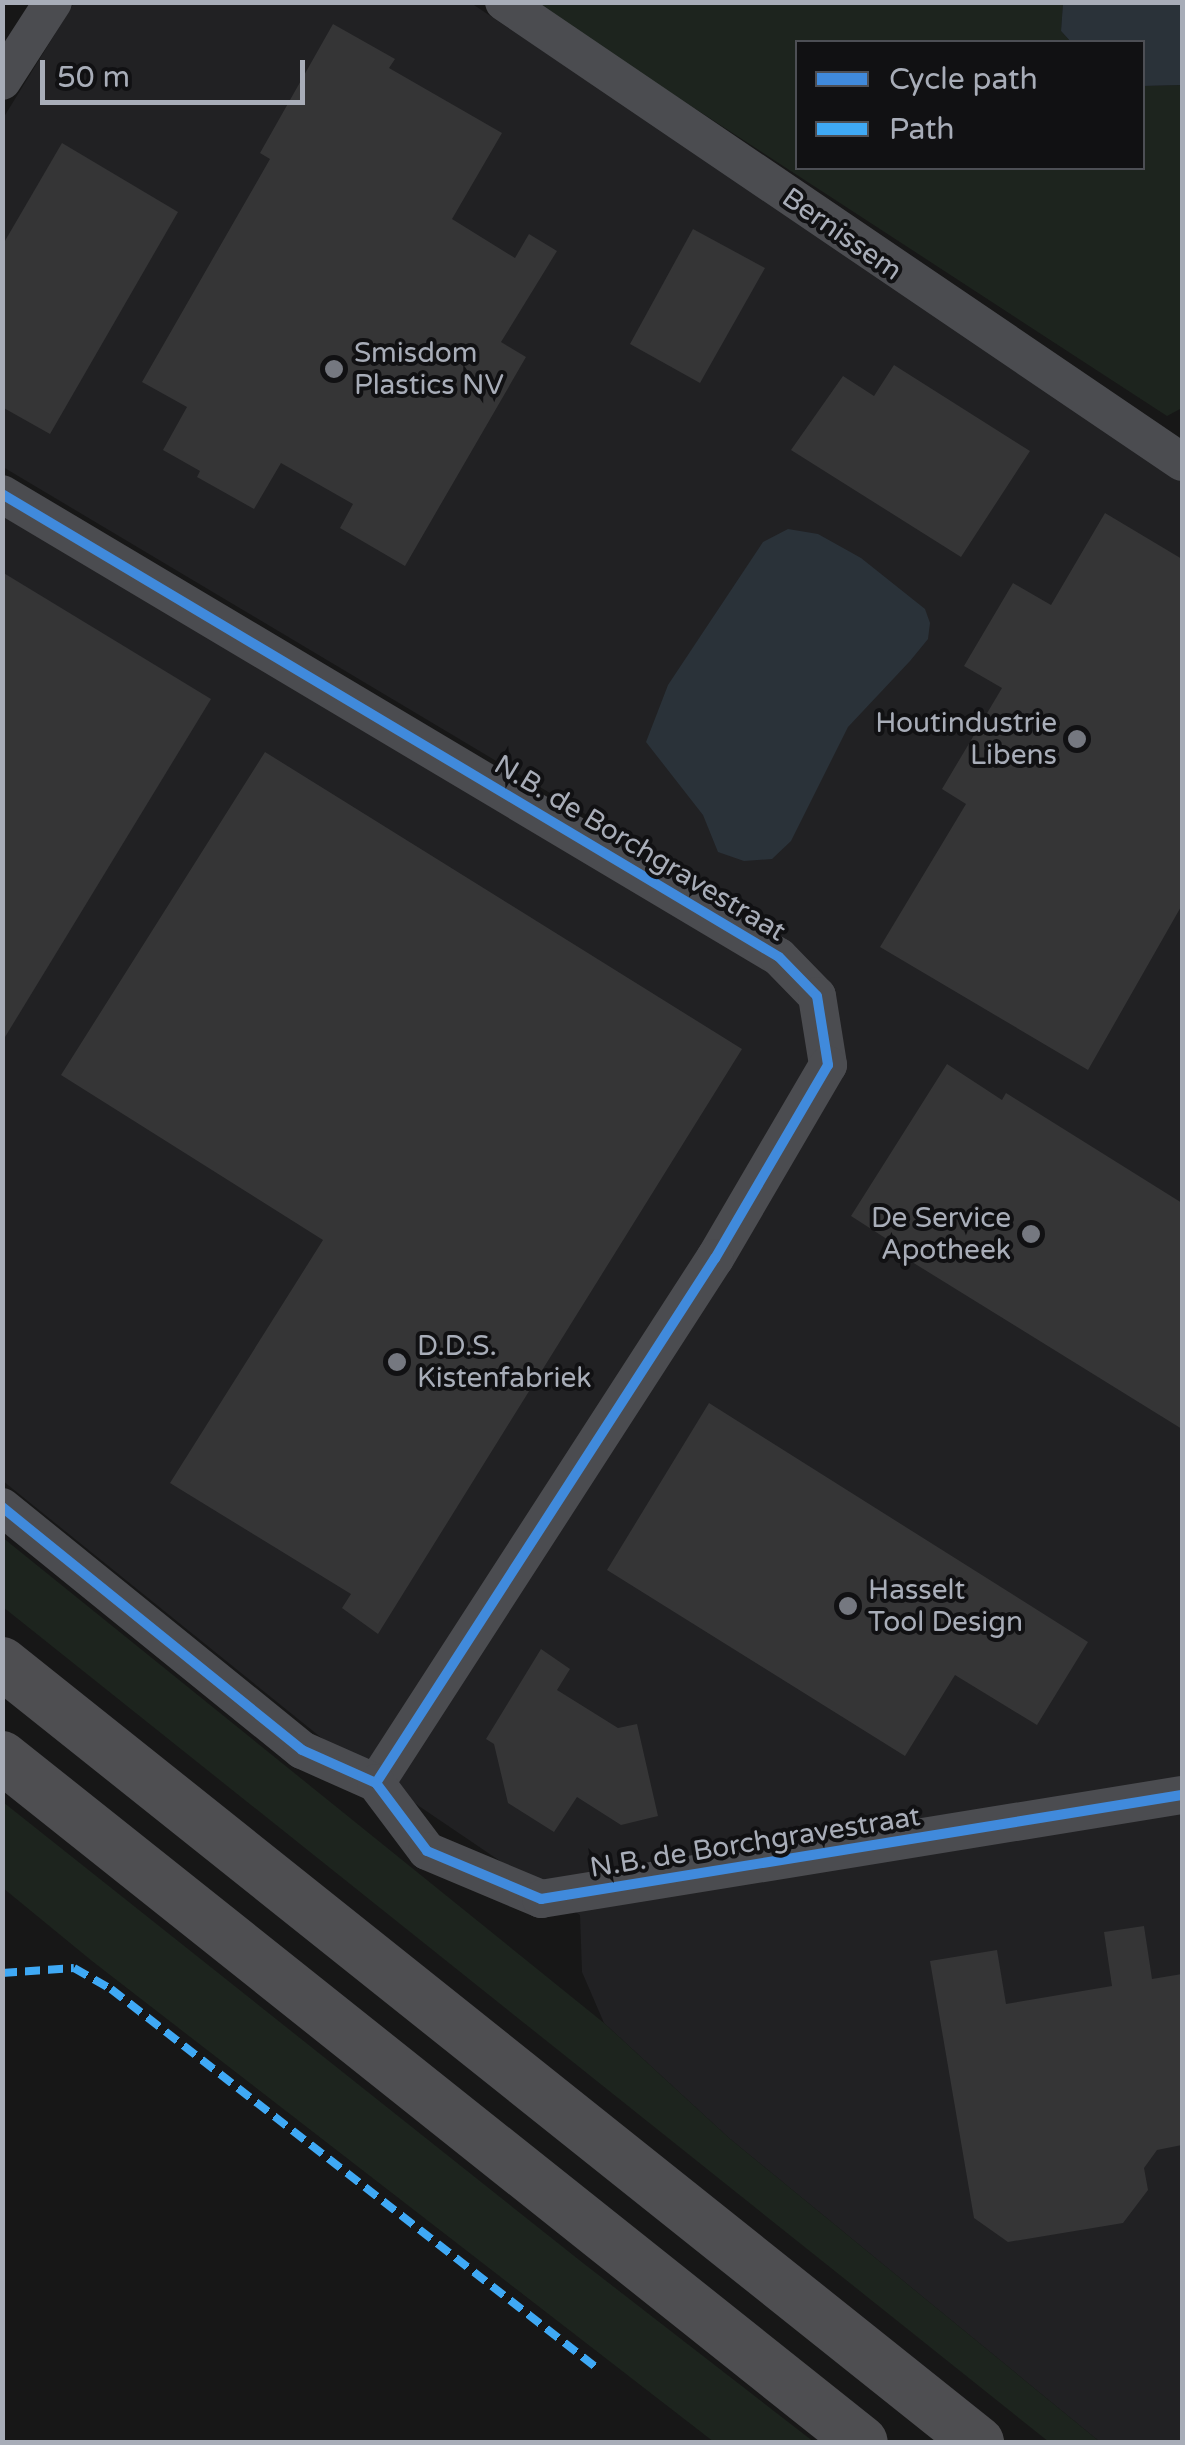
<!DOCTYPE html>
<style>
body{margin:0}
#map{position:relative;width:1185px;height:2445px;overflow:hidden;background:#171717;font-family:"Varela Round",sans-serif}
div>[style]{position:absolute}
.built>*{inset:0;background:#212123}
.green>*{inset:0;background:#1d241e}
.water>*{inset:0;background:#2a3239}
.building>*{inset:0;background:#353536}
.minor>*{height:38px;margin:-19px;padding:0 19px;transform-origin:19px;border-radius:19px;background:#4b4c50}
.highway>*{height:52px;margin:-26px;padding:0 26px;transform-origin:26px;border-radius:26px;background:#4e4e51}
.quiet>*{height:8px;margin-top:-4px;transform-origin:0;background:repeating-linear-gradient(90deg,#3fa9f5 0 15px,transparent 0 23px)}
.cycleway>*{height:10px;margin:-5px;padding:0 5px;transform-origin:5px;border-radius:5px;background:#408adc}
.dots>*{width:28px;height:28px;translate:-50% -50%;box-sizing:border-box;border:5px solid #111113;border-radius:50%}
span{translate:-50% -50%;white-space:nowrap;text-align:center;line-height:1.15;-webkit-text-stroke:8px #111113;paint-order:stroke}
.street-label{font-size:28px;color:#a8adb8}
.poi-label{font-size:28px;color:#a8adb8}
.left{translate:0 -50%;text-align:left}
.right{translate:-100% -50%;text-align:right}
.frame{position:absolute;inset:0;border:5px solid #a8adb8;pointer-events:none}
.legend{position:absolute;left:795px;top:40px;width:350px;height:130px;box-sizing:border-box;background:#111113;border:2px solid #4d4f55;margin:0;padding:12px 18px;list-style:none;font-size:30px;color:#a8adb8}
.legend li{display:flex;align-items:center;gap:20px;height:50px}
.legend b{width:50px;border:2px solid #4d4f55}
.scale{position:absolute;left:40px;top:60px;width:265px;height:45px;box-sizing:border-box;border:5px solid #a8adb8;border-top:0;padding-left:12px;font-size:30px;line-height:35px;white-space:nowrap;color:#a8adb8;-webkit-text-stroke:8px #111113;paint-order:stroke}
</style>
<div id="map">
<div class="built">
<i style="clip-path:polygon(74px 3px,471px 3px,1182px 477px,1182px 2442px,1100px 2442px,729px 2138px,604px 2023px,582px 1972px,580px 1915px,339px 1752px,3px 1481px,3px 515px,763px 920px,3px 467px,2px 120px)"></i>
</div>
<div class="green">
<i style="clip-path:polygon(533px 3px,1063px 3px,1061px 31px,1071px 42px,798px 42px,798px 168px,1142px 168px,1143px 86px,1182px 85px,1182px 408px,1167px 416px)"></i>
<i style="clip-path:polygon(2px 1537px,604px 2023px,729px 2138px,1100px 2442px,1049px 2442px,3px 1607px)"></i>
<i style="clip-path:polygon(3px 1802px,583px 2263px,814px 2442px,714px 2442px,92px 1961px,3px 1888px)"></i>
</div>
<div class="water">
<i style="clip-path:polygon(1063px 3px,1182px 3px,1182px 85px,1143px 86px,1142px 42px,1071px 42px,1061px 31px)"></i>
<i style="clip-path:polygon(788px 529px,818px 534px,861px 558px,925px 609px,930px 623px,928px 639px,910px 661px,848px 727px,791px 841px,772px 859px,744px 861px,718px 852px,703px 815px,646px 742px,668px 685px,763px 542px)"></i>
</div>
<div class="building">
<i style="clip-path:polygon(333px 24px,395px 59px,389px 68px,502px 133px,452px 219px,515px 258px,529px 234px,557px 251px,501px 342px,526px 357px,405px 566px,340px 528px,353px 504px,281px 463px,254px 509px,197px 477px,200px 471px,163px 450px,187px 407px,142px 382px,270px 159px,260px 153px)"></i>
<i style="clip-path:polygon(62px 143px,178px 212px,50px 434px,2px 407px,2px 246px)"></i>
<i style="clip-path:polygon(693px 229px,765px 268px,700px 383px,630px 344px)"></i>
<i style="clip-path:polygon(894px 365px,1030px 451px,961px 557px,791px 450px,843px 376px,874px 396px)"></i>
<i style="clip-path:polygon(1105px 513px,1182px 559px,1182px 905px,1088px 1070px,880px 947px,966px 804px,942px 789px,1002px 688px,964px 666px,1013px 583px,1051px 605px)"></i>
<i style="clip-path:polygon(2px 572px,211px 699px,2px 1042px)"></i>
<i style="clip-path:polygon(265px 752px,742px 1049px,378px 1634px,342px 1608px,351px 1594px,170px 1483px,323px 1240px,61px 1075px)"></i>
<i style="clip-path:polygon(947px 1064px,1002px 1100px,1006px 1093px,1182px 1203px,1182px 1429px,904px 1257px,907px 1252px,851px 1216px)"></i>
<i style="clip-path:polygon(709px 1403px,1088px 1642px,1037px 1725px,955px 1675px,905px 1756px,607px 1570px)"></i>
<i style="clip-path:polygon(541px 1649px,570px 1669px,557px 1690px,618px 1728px,637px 1724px,658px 1816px,621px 1825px,577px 1797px,554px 1832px,508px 1803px,494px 1744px,486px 1739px)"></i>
<i style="clip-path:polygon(1144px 1926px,1152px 1979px,1182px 1974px,1182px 2145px,1157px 2150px,1144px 2168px,1148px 2190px,1123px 2223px,1008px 2242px,974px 2218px,930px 1961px,997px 1950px,1006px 2004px,1112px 1986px,1104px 1932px)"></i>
</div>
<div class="minor">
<i style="left:504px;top:2px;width:819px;rotate:34.16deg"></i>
<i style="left:2px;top:81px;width:94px;rotate:-57.2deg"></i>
<i style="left:2px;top:494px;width:904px;rotate:30.79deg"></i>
<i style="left:779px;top:957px;width:54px;rotate:45.7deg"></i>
<i style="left:817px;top:996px;width:70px;rotate:80.9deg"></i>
<i style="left:828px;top:1065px;width:224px;rotate:120.3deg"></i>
<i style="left:715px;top:1258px;width:625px;rotate:122.85deg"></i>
<i style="left:2px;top:1507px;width:386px;rotate:39deg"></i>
<i style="left:302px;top:1750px;width:81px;rotate:24deg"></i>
<i style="left:376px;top:1783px;width:85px;rotate:53.1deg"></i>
<i style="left:427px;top:1851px;width:124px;rotate:22.8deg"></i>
<i style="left:541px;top:1899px;width:649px;rotate:-9.22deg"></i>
</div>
<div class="highway">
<i style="left:2px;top:1663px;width:1249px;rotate:38.6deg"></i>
<i style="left:2px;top:1757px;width:1099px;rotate:38.54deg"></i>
</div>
<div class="quiet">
<i style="left:2px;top:1973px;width:72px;rotate:-4deg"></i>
<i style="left:74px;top:1968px;width:43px;rotate:29.6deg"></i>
<i style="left:111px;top:1989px;width:616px;rotate:37.95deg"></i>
</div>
<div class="cycleway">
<i style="left:2px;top:494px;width:904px;rotate:30.79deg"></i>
<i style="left:779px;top:957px;width:54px;rotate:45.7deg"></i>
<i style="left:817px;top:996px;width:70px;rotate:80.9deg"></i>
<i style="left:828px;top:1065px;width:224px;rotate:120.3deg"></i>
<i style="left:715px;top:1258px;width:625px;rotate:122.85deg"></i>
<i style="left:2px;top:1507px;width:386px;rotate:39deg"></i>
<i style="left:302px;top:1750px;width:81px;rotate:24deg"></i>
<i style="left:376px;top:1783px;width:85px;rotate:53.1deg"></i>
<i style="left:427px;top:1851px;width:124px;rotate:22.8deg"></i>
<i style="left:541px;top:1899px;width:649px;rotate:-9.22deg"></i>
</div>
<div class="dots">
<i style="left:334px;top:369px;background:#757880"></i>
<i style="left:1077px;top:739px;background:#757880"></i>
<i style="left:1031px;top:1234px;background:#757880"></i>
<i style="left:397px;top:1362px;background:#757880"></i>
<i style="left:848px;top:1606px;background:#757880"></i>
</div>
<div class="street-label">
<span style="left:842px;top:234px;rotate:35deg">Bernissem</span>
<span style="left:640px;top:848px;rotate:31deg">N.B. de Borchgravestraat</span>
<span style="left:755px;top:1842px;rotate:-9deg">N.B. de Borchgravestraat</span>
</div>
<div class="poi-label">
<span class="left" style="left:354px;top:369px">Smisdom<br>Plastics NV</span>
<span class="right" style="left:1057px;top:739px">Houtindustrie<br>Libens</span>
<span class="right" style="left:1011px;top:1234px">De Service<br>Apotheek</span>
<span class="left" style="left:417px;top:1362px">D.D.S.<br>Kistenfabriek</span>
<span class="left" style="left:868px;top:1606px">Hasselt<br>Tool Design</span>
</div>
<div class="frame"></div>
<ul class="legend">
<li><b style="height:12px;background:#408adc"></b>Cycle path</li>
<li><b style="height:12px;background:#3fa9f5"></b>Path</li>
</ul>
<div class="scale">50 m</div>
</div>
